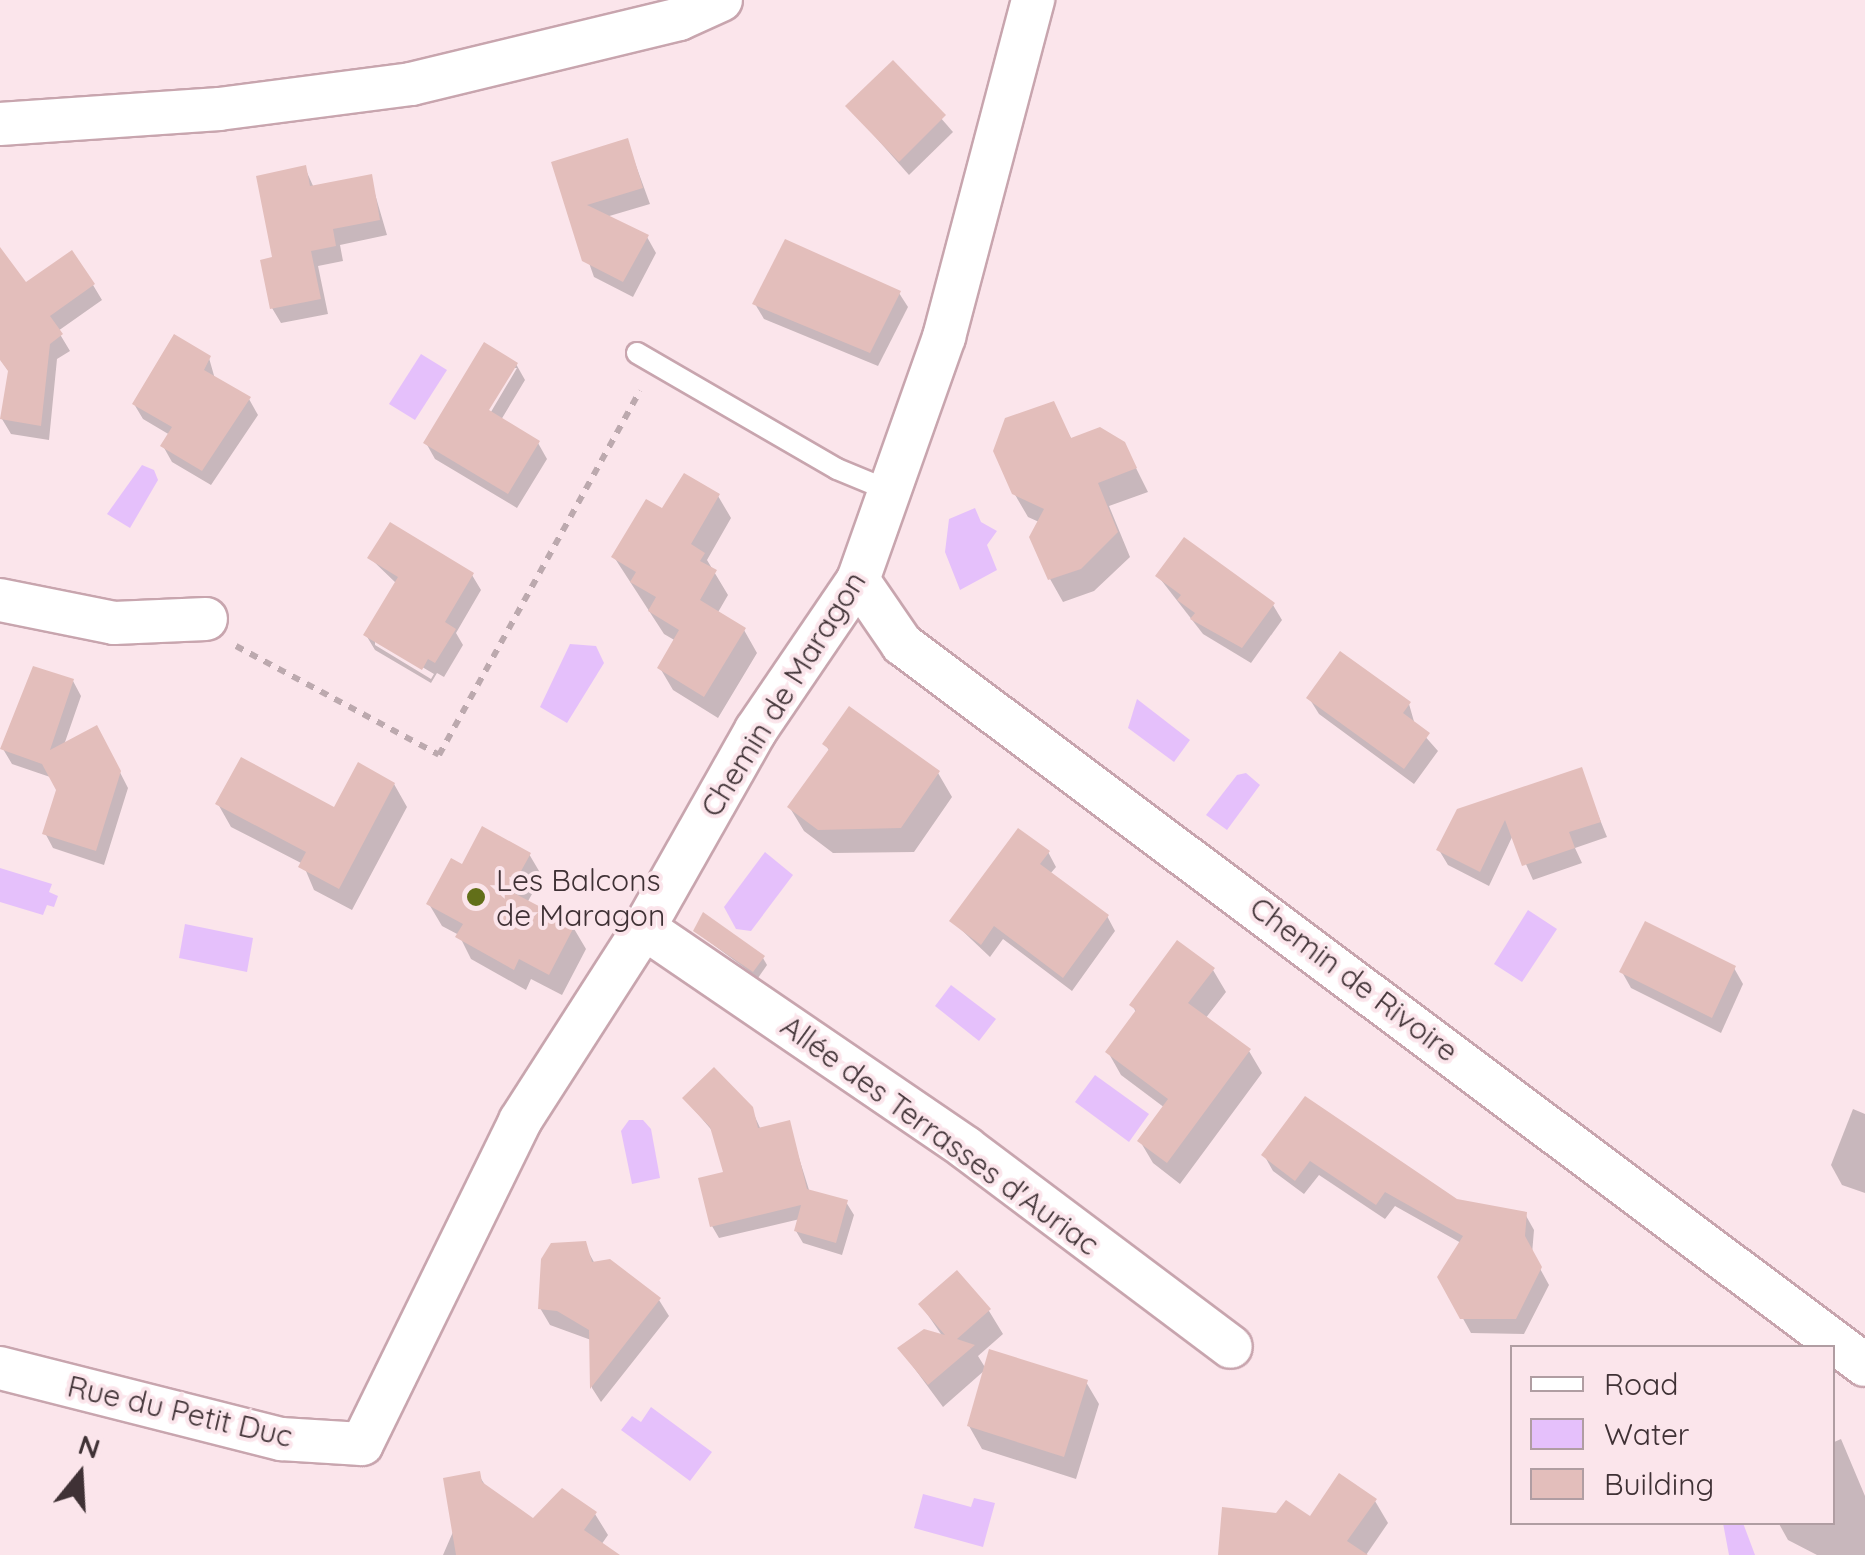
<!DOCTYPE html>
<meta charset="utf-8">
<style>
body{margin:0}
#map{position:relative;width:1865px;height:1555px;overflow:hidden;background:#fbe5eb;font-family:Quicksand,sans-serif}
div>[style]{position:absolute}
.water>*{inset:0;background:#e5c0fb}
.shadow>*{inset:0;background:#0003}
.building>*{inset:0;background:#e3bebb}
.path>*{height:6px;margin-top:-3px;transform-origin:0;background:repeating-linear-gradient(90deg,#bca9ae 0 8px,transparent 0 16px)}
.roads{filter:drop-shadow(2px 0 #c8a5ae) drop-shadow(-2px 0 #c8a5ae) drop-shadow(0 2px #c8a5ae) drop-shadow(0 -2px #c8a5ae)}
.service>*{height:20px;margin:-10px;padding:0 10px;transform-origin:10px;border-radius:10px;background:#fff}
.minor>*{height:42px;margin:-21px;padding:0 21px;transform-origin:21px;border-radius:21px;background:#fff}
.dots>*{width:28px;height:28px;translate:-50% -50%;box-sizing:border-box;border:5px solid #fbe5eb;border-radius:50%}
span{translate:-50% -50%;white-space:nowrap;text-align:center;line-height:1.15;-webkit-text-stroke:8px #fbe5eb;paint-order:stroke}
.street-label{font-size:30px;color:#3f3135}
.poi-label{font-size:30px;color:#3f3135}
.left{translate:0 -50%;text-align:left}
.legend{position:absolute;left:1510px;top:1345px;width:325px;height:180px;box-sizing:border-box;background:#fbe5eb;border:2px solid #b09da2;margin:0;padding:12px 18px;list-style:none;font-size:30px;color:#3f3135}
.legend li{display:flex;align-items:center;gap:20px;height:50px}
.legend b{width:50px;border:2px solid #b09da2}
.north{position:absolute;left:30px;top:1425px;width:100px;height:100px;-webkit-text-stroke:8px #fbe5eb;paint-order:stroke;rotate:18deg;font-size:28px;font-weight:700;line-height:40px;text-align:center;color:#3f3135}
.north::after{content:'';display:block;margin:auto;width:35px;height:45px;background:#3f3135;clip-path:polygon(50% 0,100% 100%,50% 72%,0 100%)}
</style>
<div id="map">
<div class="water">
<i style="clip-path:polygon(421px 354px,447px 370px,415px 420px,389px 404px)"></i>
<i style="clip-path:polygon(142px 465px,154px 470px,158px 480px,130px 528px,107px 514px)"></i>
<i style="clip-path:polygon(975px 508px,981px 522px,997px 531px,987px 545px,997px 570px,960px 590px,945px 552px,949px 519px)"></i>
<i style="clip-path:polygon(570px 644px,596px 646px,604px 663px,567px 723px,540px 707px)"></i>
<i style="clip-path:polygon(1137px 699px,1190px 740px,1174px 762px,1128px 728px)"></i>
<i style="clip-path:polygon(1246px 773px,1260px 785px,1227px 830px,1206px 815px,1237px 775px)"></i>
<i style="clip-path:polygon(765px 852px,793px 875px,751px 931px,736px 929px,724px 907px)"></i>
<i style="clip-path:polygon(0 868px,52px 884px,49px 892px,58px 896px,54px 907px,47px 905px,43px 915px,0 902px)"></i>
<i style="clip-path:polygon(1528px 910px,1557px 929px,1522px 982px,1494px 964px)"></i>
<i style="clip-path:polygon(185px 924px,253px 938px,247px 972px,179px 958px)"></i>
<i style="clip-path:polygon(951px 985px,996px 1019px,979px 1041px,935px 1006px)"></i>
<i style="clip-path:polygon(1095px 1075px,1149px 1114px,1129px 1142px,1075px 1102px)"></i>
<i style="clip-path:polygon(629px 1120px,643px 1120px,651px 1129px,660px 1178px,632px 1184px,621px 1131px)"></i>
<i style="clip-path:polygon(651px 1407px,712px 1452px,690px 1481px,621px 1430px,632px 1416px,641px 1422px)"></i>
<i style="clip-path:polygon(923px 1494px,971px 1507px,974px 1498px,995px 1503px,983px 1547px,914px 1528px)"></i>
<i style="clip-path:polygon(1723px 1523px,1743px 1523px,1755px 1555px,1729px 1555px)"></i>
</div>
<div class="shadow">
<i style="clip-path:polygon(893px 63px,953px 132px,909px 175px,848px 106px)"></i>
<i style="clip-path:polygon(627px 141px,650px 204px,606px 217px,647px 237px,656px 253px,633px 297px,594px 277px,554px 164px)"></i>
<i style="clip-path:polygon(305px 168px,314px 188px,370px 177px,387px 235px,340px 245px,343px 261px,318px 266px,328px 314px,281px 323px,272px 308px,275px 259px)"></i>
<i style="clip-path:polygon(93px 285px,102px 300px,58px 331px,70px 351px,57px 359px,49px 440px,11px 434px,2px 419px,10px 373px,0 359px,0 288px)"></i>
<i style="clip-path:polygon(899px 293px,908px 307px,878px 366px,764px 319px,755px 304px)"></i>
<i style="clip-path:polygon(evenodd,485px 346px,516px 364px,525px 380px,501px 420px,538px 443px,547px 459px,517px 508px,435px 459px,426px 443px,485px 346px,511px 368px,517px 368px,485px 422px,480px 420px,511px 368px)"></i>
<i style="clip-path:polygon(209px 358px,215px 379px,249px 399px,258px 415px,211px 485px,172px 462px,163px 446px,170px 435px,143px 419px,134px 404px)"></i>
<i style="clip-path:polygon(1053px 404px,1072px 440px,1124px 444px,1148px 492px,1109px 506px,1130px 557px,1094px 591px,1063px 602px,1050px 579px,1039px 522px,1028px 517px,1014px 493px)"></i>
<i style="clip-path:polygon(718px 496px,731px 518px,707px 560px,728px 595px,717px 614px,744px 630px,757px 653px,718px 718px,673px 690px,660px 668px,676px 641px,664px 634px,614px 557px,662px 512px)"></i>
<i style="clip-path:polygon(evenodd,370px 558px,472px 575px,481px 590px,456px 633px,463px 645px,444px 677px,437px 673px,431px 683px,375px 650px,366px 635px,397px 584px,370px 558px,375px 639px,434px 674px,431px 679px,375px 645px,375px 639px)"></i>
<i style="clip-path:polygon(1158px 576px,1273px 605px,1282px 620px,1251px 663px,1203px 634px)"></i>
<i style="clip-path:polygon(73px 681px,81px 696px,64px 745px,105px 743px,128px 788px,104px 865px,53px 848px,45px 833px,59px 790px,53px 778px,12px 764px,3px 749px)"></i>
<i style="clip-path:polygon(1309px 698px,1409px 704px,1415px 725px,1438px 751px,1414px 784px,1319px 714px)"></i>
<i style="clip-path:polygon(825px 744px,938px 773px,952px 797px,914px 852px,833px 853px,804px 831px,790px 808px,830px 752px)"></i>
<i style="clip-path:polygon(1580px 770px,1607px 837px,1575px 848px,1582px 863px,1533px 880px,1513px 835px,1489px 886px,1448px 865px,1439px 850px)"></i>
<i style="clip-path:polygon(394px 784px,407px 807px,352px 910px,314px 890px,303px 864px,231px 827px,218px 804px,335px 811px)"></i>
<i style="clip-path:polygon(1048px 852px,1056px 867px,1050px 874px,1107px 916px,1115px 931px,1072px 991px,1003px 939px,990px 957px,952px 921px)"></i>
<i style="clip-path:polygon(529px 854px,542px 876px,527px 903px,573px 927px,586px 949px,562px 995px,531px 979px,526px 990px,471px 959px,459px 935px,442px 926px,429px 904px,463px 868px)"></i>
<i style="clip-path:polygon(695px 931px,763px 958px,767px 965px,758px 978px)"></i>
<i style="clip-path:polygon(1734px 968px,1743px 984px,1721px 1033px,1631px 988px,1622px 972px)"></i>
<i style="clip-path:polygon(1213px 970px,1226px 992px,1205px 1019px,1249px 1051px,1262px 1073px,1180px 1184px,1153px 1163px,1140px 1141px,1165px 1108px,1121px 1075px,1108px 1052px,1137px 1014px,1132px 1005px)"></i>
<i style="clip-path:polygon(685px 1099px,751px 1108px,761px 1130px,788px 1123px,810px 1193px,846px 1202px,854px 1215px,842px 1255px,803px 1243px,796px 1231px,800px 1219px,719px 1238px,712px 1226px,726px 1174px,715px 1134px)"></i>
<i style="clip-path:polygon(1305px 1099px,1456px 1201px,1525px 1214px,1534px 1230px,1532px 1254px,1549px 1285px,1524px 1334px,1471px 1333px,1440px 1277px,1461px 1243px,1395px 1206px,1385px 1219px,1319px 1175px,1304px 1194px,1273px 1171px,1264px 1155px)"></i>
<i style="clip-path:polygon(1853px 1109px,1865px 1114px,1865px 1193px,1842px 1185px,1831px 1165px)"></i>
<i style="clip-path:polygon(584px 1244px,595px 1264px,659px 1300px,669px 1316px,601px 1402px,592px 1388px,591px 1340px,550px 1325px,540px 1308px)"></i>
<i style="clip-path:polygon(921px 1305px,989px 1311px,1003px 1334px,978px 1356px,986px 1369px,1086px 1382px,1099px 1404px,1076px 1479px,982px 1449px,969px 1426px,985px 1370px,943px 1407px,900px 1349px,943px 1337px)"></i>
<i style="clip-path:polygon(1841px 1439px,1865px 1496px,1865px 1555px,1817px 1555px,1788px 1540px,1778px 1522px,1832px 1522px,1832px 1443px)"></i>
<i style="clip-path:polygon(478px 1474px,487px 1488px,533px 1521px,595px 1514px,608px 1535px,601px 1545px,608px 1555px,443px 1555px)"></i>
<i style="clip-path:polygon(1375px 1501px,1388px 1523px,1366px 1555px,1221px 1555px)"></i>
</div>
<div class="building">
<i style="clip-path:polygon(893px 60px,946px 115px,899px 162px,845px 106px)"></i>
<i style="clip-path:polygon(628px 138px,643px 188px,587px 205px,649px 235px,623px 282px,582px 261px,551px 162px)"></i>
<i style="clip-path:polygon(306px 165px,310px 186px,372px 174px,380px 220px,333px 229px,336px 246px,311px 251px,321px 299px,270px 309px,260px 260px,272px 257px,256px 176px)"></i>
<i style="clip-path:polygon(785px 239px,901px 291px,870px 353px,752px 304px)"></i>
<i style="clip-path:polygon(0 247px,26px 282px,72px 250px,95px 284px,50px 316px,63px 334px,50px 344px,41px 426px,0 419px,8px 371px,0 360px)"></i>
<i style="clip-path:polygon(174px 334px,211px 356px,204px 370px,251px 397px,202px 471px,160px 446px,172px 427px,132px 404px)"></i>
<i style="clip-path:polygon(484px 342px,518px 363px,489px 410px,540px 441px,508px 494px,423px 443px)"></i>
<i style="clip-path:polygon(1054px 401px,1071px 438px,1100px 427px,1125px 442px,1137px 468px,1098px 483px,1118px 532px,1081px 569px,1048px 580px,1029px 537px,1044px 509px,1012px 494px,993px 451px,1005px 418px)"></i>
<i style="clip-path:polygon(684px 473px,720px 494px,691px 544px,705px 553px,700px 561px,717px 570px,700px 600px,746px 628px,704px 697px,657px 668px,679px 630px,648px 611px,656px 597px,630px 582px,636px 572px,611px 557px,646px 499px,662px 508px)"></i>
<i style="clip-path:polygon(390px 522px,474px 573px,445px 622px,456px 629px,435px 663px,428px 659px,422px 670px,363px 635px,398px 577px,367px 558px)"></i>
<i style="clip-path:polygon(1184px 537px,1275px 603px,1242px 648px,1190px 619px,1195px 613px,1177px 600px,1181px 595px,1155px 576px)"></i>
<i style="clip-path:polygon(1340px 651px,1411px 702px,1403px 713px,1430px 733px,1404px 769px,1306px 698px)"></i>
<i style="clip-path:polygon(33px 666px,74px 679px,50px 750px,97px 725px,121px 771px,96px 851px,42px 834px,56px 790px,42px 764px,0 749px)"></i>
<i style="clip-path:polygon(849px 706px,940px 771px,901px 828px,818px 830px,787px 807px,829px 749px,822px 744px)"></i>
<i style="clip-path:polygon(241px 757px,334px 807px,358px 762px,395px 783px,339px 889px,298px 867px,306px 852px,215px 804px)"></i>
<i style="clip-path:polygon(1582px 767px,1601px 822px,1569px 832px,1575px 848px,1522px 866px,1505px 820px,1480px 872px,1436px 850px,1457px 809px)"></i>
<i style="clip-path:polygon(482px 826px,531px 853px,510px 891px,575px 925px,549px 975px,519px 959px,514px 970px,455px 937px,463px 924px,426px 904px,451px 858px,462px 864px)"></i>
<i style="clip-path:polygon(1018px 828px,1050px 851px,1040px 864px,1109px 915px,1063px 978px,994px 926px,981px 945px,949px 921px)"></i>
<i style="clip-path:polygon(703px 912px,765px 956px,753px 972px,693px 931px)"></i>
<i style="clip-path:polygon(1645px 921px,1736px 966px,1712px 1018px,1619px 972px)"></i>
<i style="clip-path:polygon(1177px 940px,1215px 968px,1188px 1003px,1251px 1049px,1167px 1163px,1137px 1141px,1168px 1099px,1105px 1052px,1136px 1010px,1129px 1005px)"></i>
<i style="clip-path:polygon(714px 1067px,753px 1107px,758px 1128px,790px 1120px,807px 1189px,848px 1200px,836px 1243px,794px 1231px,801px 1205px,710px 1227px,698px 1178px,723px 1172px,710px 1127px,682px 1098px)"></i>
<i style="clip-path:polygon(1305px 1096px,1457px 1199px,1527px 1212px,1525px 1236px,1542px 1267px,1516px 1319px,1460px 1319px,1437px 1277px,1463px 1236px,1385px 1192px,1376px 1205px,1310px 1161px,1295px 1181px,1261px 1155px)"></i>
<i style="clip-path:polygon(586px 1241px,592px 1262px,610px 1259px,661px 1298px,590px 1389px,589px 1330px,557px 1311px,538px 1309px,541px 1259px,551px 1243px)"></i>
<i style="clip-path:polygon(957px 1270px,991px 1309px,957px 1339px,975px 1345px,928px 1385px,897px 1348px,924px 1329px,945px 1335px,918px 1304px)"></i>
<i style="clip-path:polygon(989px 1349px,1088px 1380px,1064px 1457px,967px 1426px)"></i>
<i style="clip-path:polygon(480px 1471px,482px 1482px,533px 1518px,562px 1488px,597px 1512px,584px 1530px,620px 1555px,456px 1555px,443px 1478px)"></i>
<i style="clip-path:polygon(1339px 1473px,1377px 1499px,1347px 1541px,1368px 1555px,1218px 1555px,1222px 1507px,1276px 1513px,1286px 1500px,1310px 1516px)"></i>
</div>
<div class="path">
<i style="left:236px;top:646px;width:230px;rotate:28.2deg"></i>
<i style="left:439px;top:755px;width:416px;rotate:-61.1deg"></i>
</div>
<div class="roads">
<div class="service">
<i style="left:637px;top:353px;width:231px;rotate:30.1deg"></i>
<i style="left:837px;top:469px;width:57px;rotate:22.5deg"></i>
</div>
<div class="minor">
<i style="left:0;top:124px;width:220px;rotate:-3.9deg"></i>
<i style="left:219px;top:109px;width:194px;rotate:-7.4deg"></i>
<i style="left:411px;top:84px;width:276px;rotate:-13.6deg"></i>
<i style="left:679px;top:19px;width:46px;rotate:-24.3deg"></i>
<i style="left:858px;top:580px;width:78px;rotate:55.5deg"></i>
<i style="left:902px;top:644px;width:1203px;rotate:36.82deg"></i>
<i style="left:0;top:600px;width:116px;rotate:11.4deg"></i>
<i style="left:114px;top:623px;width:92px;rotate:-2.5deg"></i>
<i style="left:644px;top:928px;width:390px;rotate:34.3deg"></i>
<i style="left:966px;top:1148px;width:331px;rotate:36.9deg"></i>
<i style="left:0;top:1368px;width:290px;rotate:14.2deg"></i>
<i style="left:281px;top:1439px;width:81px;rotate:3.5deg"></i>
<i style="left:362px;top:1444px;width:360px;rotate:-63.9deg"></i>
<i style="left:520px;top:1121px;width:229px;rotate:-57.3deg"></i>
<i style="left:644px;top:928px;width:227px;rotate:-60.5deg"></i>
<i style="left:756px;top:730px;width:181px;rotate:-55.8deg"></i>
<i style="left:858px;top:580px;width:258px;rotate:-70.5deg"></i>
<i style="left:944px;top:337px;width:349px;rotate:-75.2deg"></i>
</div>
</div>
<div class="dots">
<i style="left:476px;top:897px;background:#626f19"></i>
</div>
<div class="street-label">
<span style="left:783px;top:694px;rotate:-58deg">Chemin de Maragon</span>
<span style="left:1354px;top:979px;rotate:37deg">Chemin de Rivoire</span>
<span style="left:940px;top:1135px;rotate:36deg">Allée des Terrasses d'Auriac</span>
<span style="left:180px;top:1411px;rotate:13deg">Rue du Petit Duc</span>
</div>
<div class="poi-label">
<span class="left" style="left:496px;top:897px">Les Balcons<br>de Maragon</span>
</div>
<ul class="legend">
<li><b style="height:12px;background:#fff"></b>Road</li>
<li><b style="height:28px;background:#e5c0fb"></b>Water</li>
<li><b style="height:28px;background:#e3bebb"></b>Building</li>
</ul>
<div class="north">N</div>
</div>
